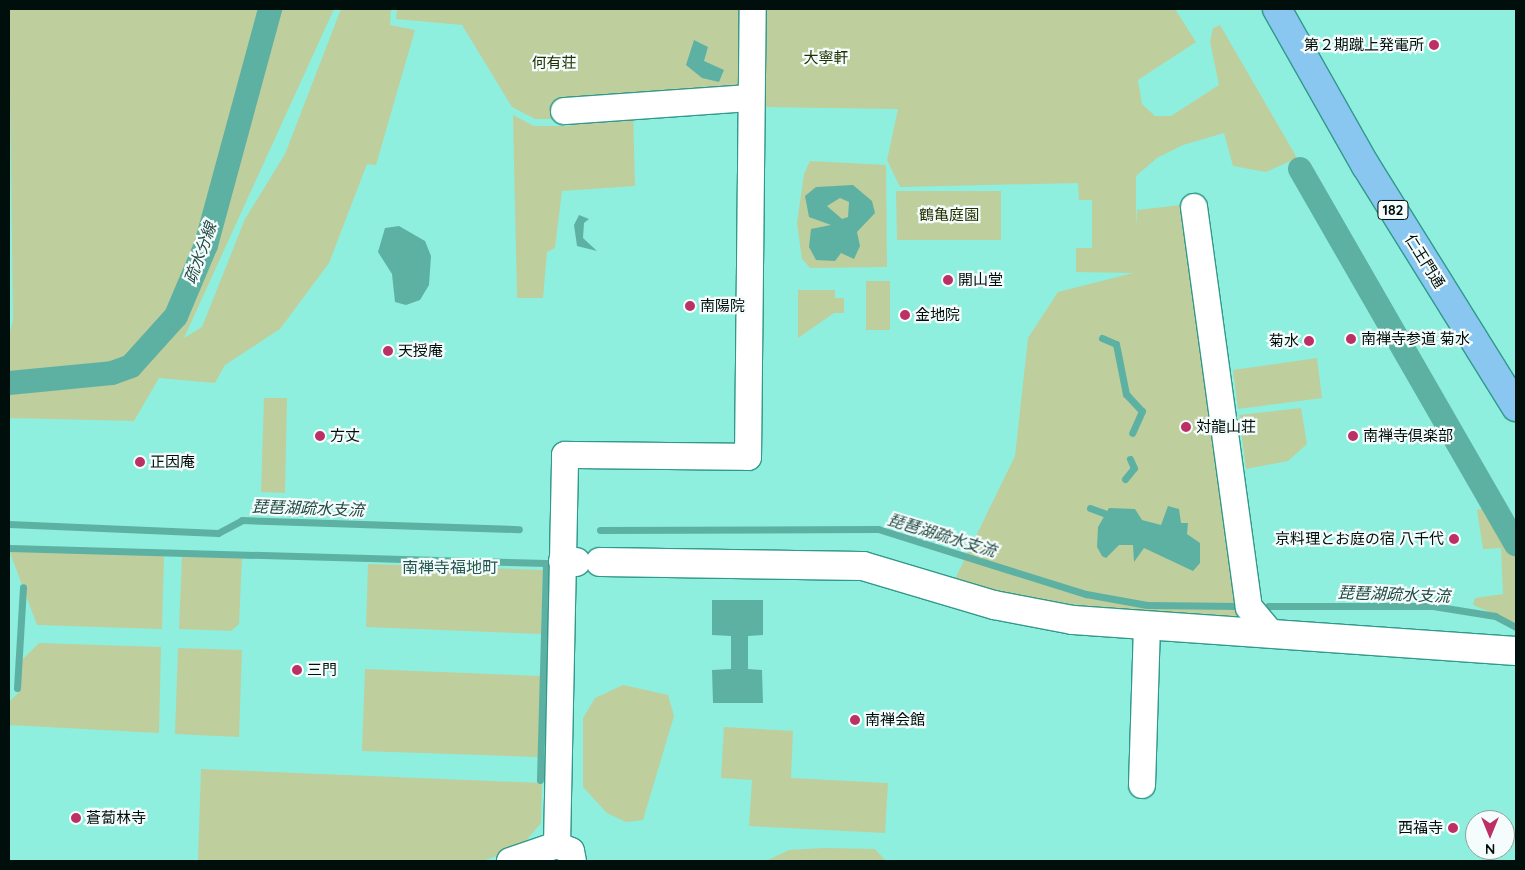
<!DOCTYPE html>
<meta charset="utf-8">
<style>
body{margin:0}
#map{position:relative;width:1525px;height:870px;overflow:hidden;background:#8eefdf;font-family:Quicksand,"Noto Sans JP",sans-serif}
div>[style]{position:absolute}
.green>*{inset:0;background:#bfce9d}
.water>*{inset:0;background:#5db1a3}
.stream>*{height:7px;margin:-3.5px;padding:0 3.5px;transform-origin:3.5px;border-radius:3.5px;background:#5db1a3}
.canal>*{height:24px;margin:-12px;padding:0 12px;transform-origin:12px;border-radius:12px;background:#5db1a3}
.roads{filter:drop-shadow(1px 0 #31998a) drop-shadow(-1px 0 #31998a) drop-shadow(0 1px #31998a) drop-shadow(0 -1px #31998a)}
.street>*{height:26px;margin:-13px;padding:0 13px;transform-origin:13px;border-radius:13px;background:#fff}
.secondary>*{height:28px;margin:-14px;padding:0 14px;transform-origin:14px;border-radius:14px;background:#fff}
.primary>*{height:28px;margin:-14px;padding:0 14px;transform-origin:14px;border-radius:14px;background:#89c7f1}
.dots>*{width:14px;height:14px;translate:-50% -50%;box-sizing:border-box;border:2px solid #f5fdfc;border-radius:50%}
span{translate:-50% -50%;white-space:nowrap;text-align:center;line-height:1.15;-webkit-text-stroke:4.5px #f5fdfc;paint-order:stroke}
.shield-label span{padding:1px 4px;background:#f5fdfc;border:1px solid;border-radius:4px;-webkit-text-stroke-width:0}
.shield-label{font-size:14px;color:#000f0c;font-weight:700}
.poi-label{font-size:15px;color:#000f0c}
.right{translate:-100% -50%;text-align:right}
.left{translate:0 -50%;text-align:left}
.park-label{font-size:15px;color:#242f00}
.street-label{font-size:15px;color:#000f0c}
.water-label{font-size:16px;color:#224943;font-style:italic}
.neighbourhood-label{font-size:16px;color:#23574f}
.frame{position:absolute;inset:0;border:10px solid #000f0c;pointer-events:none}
.north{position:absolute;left:1465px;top:810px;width:50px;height:50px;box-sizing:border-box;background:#f5fdfc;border:1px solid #939e9c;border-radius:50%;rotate:180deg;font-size:14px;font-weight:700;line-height:20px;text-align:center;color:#000f0c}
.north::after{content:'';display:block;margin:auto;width:18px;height:22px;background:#bc3066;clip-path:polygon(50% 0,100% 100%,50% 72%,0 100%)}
</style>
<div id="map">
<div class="green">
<i style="clip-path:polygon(9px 9px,334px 9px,184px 338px,202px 327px,245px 219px,285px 154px,341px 9px,391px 9px,390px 25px,415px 30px,376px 165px,367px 164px,329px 263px,280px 329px,225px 365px,215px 383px,159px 378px,134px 421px,9px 418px,9px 336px,13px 320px)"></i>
<i style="clip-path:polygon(397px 9px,743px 9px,744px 94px,564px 119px,535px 119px,512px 107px,462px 25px,396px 19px)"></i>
<i style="clip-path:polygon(761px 9px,1175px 9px,1196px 42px,1138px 80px,1142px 104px,1155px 116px,1171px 116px,1219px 85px,1210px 42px,1213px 28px,1220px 25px,1297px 158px,1266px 172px,1233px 166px,1224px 133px,1183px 145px,1157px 158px,1136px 176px,1136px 227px,1137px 210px,1181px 205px,1248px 620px,1051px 610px,954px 581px,1015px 456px,1028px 338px,1058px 292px,1133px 273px,1076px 272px,1076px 248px,1092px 248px,1092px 200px,1079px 200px,1078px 183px,900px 187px,887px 160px,898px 109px,760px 107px)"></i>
<i style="clip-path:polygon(633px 107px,635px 186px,562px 191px,555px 248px,547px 252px,543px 298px,517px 298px,513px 115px,534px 126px,569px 126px)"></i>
<i style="clip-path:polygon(810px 161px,886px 165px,887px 267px,810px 268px,802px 259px,797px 223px,804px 174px)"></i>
<i style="clip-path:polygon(896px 191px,1001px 191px,1001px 240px,897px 240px)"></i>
<i style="clip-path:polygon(866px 281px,890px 281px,890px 330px,866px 330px)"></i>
<i style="clip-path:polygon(798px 290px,835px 290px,835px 298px,844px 298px,844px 313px,834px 313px,798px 338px)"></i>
<i style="clip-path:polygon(1317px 358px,1322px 398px,1238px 409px,1233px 370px)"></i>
<i style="clip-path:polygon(264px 398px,287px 398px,285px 493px,261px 492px)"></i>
<i style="clip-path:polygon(1301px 408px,1307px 444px,1288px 461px,1246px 469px,1239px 415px)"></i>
<i style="clip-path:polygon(1491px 506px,1516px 550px,1516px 623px,1473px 605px,1475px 598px,1503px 594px,1501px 548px,1483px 549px,1477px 510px)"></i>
<i style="clip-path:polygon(9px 550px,164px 556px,162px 629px,37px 625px)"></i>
<i style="clip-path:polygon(182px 556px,242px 558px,239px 624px,231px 631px,179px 629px)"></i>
<i style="clip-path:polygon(368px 564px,543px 570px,541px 634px,366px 627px)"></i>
<i style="clip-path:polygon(39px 643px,161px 647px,159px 733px,9px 725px,9px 702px,20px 691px,22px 660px)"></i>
<i style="clip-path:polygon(178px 648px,242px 650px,239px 737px,175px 734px)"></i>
<i style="clip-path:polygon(365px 669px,541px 676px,538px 757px,362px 751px)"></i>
<i style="clip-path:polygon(623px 685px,668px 695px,674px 716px,643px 820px,626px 822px,607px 813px,583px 787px,583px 718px,595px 698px)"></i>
<i style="clip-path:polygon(724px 727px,793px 731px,791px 778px,888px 783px,885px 833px,749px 826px,752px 780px,721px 778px)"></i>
<i style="clip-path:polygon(201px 769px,542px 783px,541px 823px,520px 848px,482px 861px,198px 861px)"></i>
<i style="clip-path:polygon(823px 848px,875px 849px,886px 861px,766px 861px,789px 850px)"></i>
</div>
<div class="water">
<i style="clip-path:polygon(694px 40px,708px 47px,704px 61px,724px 70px,719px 82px,702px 78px,686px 65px)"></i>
<i style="clip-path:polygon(evenodd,853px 185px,872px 201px,875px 213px,857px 232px,860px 246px,854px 259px,841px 253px,835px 261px,816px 260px,809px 247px,811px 229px,831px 225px,809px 217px,805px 196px,816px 187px,853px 185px,840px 198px,849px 202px,848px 217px,842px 219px,827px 206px,840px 198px)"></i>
<i style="clip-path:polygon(579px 215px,589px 219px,584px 223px,583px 238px,597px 251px,577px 246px,574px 225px)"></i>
<i style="clip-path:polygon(399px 226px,425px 241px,431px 256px,429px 285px,420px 300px,406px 305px,395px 302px,392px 274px,378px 252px,385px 228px)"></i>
<i style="clip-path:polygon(1168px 506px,1179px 509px,1181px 523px,1188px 523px,1187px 534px,1200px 543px,1200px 563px,1193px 571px,1144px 548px,1134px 562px,1133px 545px,1119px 545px,1106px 558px,1102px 556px,1097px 547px,1098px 527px,1109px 508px,1135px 509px,1142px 520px,1161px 525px)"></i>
<i style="clip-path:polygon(712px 600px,763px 600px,763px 635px,748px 636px,748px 669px,762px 670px,763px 703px,713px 703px,712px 670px,731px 669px,731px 636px,712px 635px)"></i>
</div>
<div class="stream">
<i style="left:1102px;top:338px;width:15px;rotate:23deg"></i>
<i style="left:1116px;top:344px;width:51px;rotate:78.7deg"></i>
<i style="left:1126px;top:394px;width:23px;rotate:47deg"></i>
<i style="left:1142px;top:411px;width:24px;rotate:114deg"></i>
<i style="left:1125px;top:479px;width:14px;rotate:-51deg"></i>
<i style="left:1134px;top:468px;width:10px;rotate:-114deg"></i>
<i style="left:1090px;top:508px;width:15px;rotate:20deg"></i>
<i style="left:9px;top:524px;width:209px;rotate:2.5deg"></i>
<i style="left:218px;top:533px;width:27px;rotate:-28deg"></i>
<i style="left:242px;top:520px;width:277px;rotate:1.9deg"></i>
<i style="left:600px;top:530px;width:278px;rotate:-0.2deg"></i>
<i style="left:878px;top:529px;width:218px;rotate:17.4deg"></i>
<i style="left:1086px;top:594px;width:62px;rotate:10.2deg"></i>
<i style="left:1147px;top:605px;width:93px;rotate:0.6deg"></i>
<i style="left:9px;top:548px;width:537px;rotate:1.6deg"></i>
<i style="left:546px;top:563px;width:217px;rotate:91.6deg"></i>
<i style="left:1268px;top:606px;width:165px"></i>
<i style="left:1433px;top:606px;width:63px;rotate:9.2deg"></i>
<i style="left:1495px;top:616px;width:24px;rotate:28deg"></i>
<i style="left:17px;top:688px;width:101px;rotate:-86.6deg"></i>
</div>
<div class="canal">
<i style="left:1300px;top:169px;width:433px;rotate:60.1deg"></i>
<i style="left:9px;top:383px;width:103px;rotate:-5.5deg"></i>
<i style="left:112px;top:373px;width:20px;rotate:-20deg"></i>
<i style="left:131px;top:366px;width:67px;rotate:-48deg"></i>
<i style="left:176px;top:316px;width:77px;rotate:-67.1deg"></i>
<i style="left:206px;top:245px;width:245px;rotate:-74.8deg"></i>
</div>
<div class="roads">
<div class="street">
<i style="left:564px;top:111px;width:187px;rotate:-4deg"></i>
<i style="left:1194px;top:207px;width:404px;rotate:82.2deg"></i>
<i style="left:1249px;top:607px;width:35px;rotate:50deg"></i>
<i style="left:1142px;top:785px;width:160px;rotate:-88.2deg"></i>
<i style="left:557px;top:845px;width:15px;rotate:23deg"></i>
<i style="left:571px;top:851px;width:10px;rotate:79deg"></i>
<i style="left:510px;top:861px;width:50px;rotate:-18.8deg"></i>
<i style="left:557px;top:845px;width:390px;rotate:-88.8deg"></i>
<i style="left:565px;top:455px;width:183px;rotate:0.6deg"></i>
<i style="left:748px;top:457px;width:448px;rotate:-89.4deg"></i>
</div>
<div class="secondary">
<i style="left:563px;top:561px;width:13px;rotate:4deg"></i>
<i style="left:600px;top:562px;width:263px;rotate:0.9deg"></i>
<i style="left:863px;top:566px;width:137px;rotate:16.6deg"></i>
<i style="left:994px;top:605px;width:80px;rotate:10.8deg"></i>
<i style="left:1073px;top:620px;width:444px;rotate:4deg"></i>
</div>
<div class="primary">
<i style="left:1277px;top:9px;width:180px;rotate:60.5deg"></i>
<i style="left:1366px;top:166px;width:284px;rotate:58.1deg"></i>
</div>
</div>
<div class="dots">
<i style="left:1434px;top:45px;background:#bc3066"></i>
<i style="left:948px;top:280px;background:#bc3066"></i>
<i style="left:690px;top:306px;background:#bc3066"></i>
<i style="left:905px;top:315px;background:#bc3066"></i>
<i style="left:1351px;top:339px;background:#bc3066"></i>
<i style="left:1309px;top:341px;background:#bc3066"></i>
<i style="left:388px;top:351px;background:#bc3066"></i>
<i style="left:1186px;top:427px;background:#bc3066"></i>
<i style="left:320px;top:436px;background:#bc3066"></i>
<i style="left:1353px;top:436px;background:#bc3066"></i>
<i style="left:140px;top:462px;background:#bc3066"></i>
<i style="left:1454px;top:539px;background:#bc3066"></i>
<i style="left:297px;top:670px;background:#bc3066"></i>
<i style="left:855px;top:720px;background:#bc3066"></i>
<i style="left:76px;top:818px;background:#bc3066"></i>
<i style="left:1453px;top:828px;background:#bc3066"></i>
</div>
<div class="shield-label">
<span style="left:1393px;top:210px">182</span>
</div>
<div class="poi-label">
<span class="right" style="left:1424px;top:45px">第２期蹴上発電所</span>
<span class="left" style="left:958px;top:280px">開山堂</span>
<span class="left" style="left:700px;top:306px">南陽院</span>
<span class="left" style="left:915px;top:315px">金地院</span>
<span class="left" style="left:1361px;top:339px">南禅寺参道 菊水</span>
<span class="right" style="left:1299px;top:341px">菊水</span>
<span class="left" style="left:398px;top:351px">天授庵</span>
<span class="left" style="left:1196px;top:427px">対龍山荘</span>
<span class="left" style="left:330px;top:436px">方丈</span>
<span class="left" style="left:1363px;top:436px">南禅寺倶楽部</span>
<span class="left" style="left:150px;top:462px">正因庵</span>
<span class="right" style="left:1444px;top:539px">京料理とお庭の宿 八千代</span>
<span class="left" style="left:307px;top:670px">三門</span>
<span class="left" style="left:865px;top:720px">南禅会館</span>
<span class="left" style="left:86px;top:818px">蒼蔔林寺</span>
<span class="right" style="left:1443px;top:828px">西福寺</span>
</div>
<div class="park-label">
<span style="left:826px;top:58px">大寧軒</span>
<span style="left:554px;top:63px">何有荘</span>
<span style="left:949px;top:215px">鶴亀庭園</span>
</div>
<div class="street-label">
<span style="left:1425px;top:261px;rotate:58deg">仁王門通</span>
</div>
<div class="water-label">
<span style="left:200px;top:253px;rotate:-70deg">疏水分線</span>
<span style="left:308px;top:508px;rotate:2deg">琵琶湖疏水支流</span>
<span style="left:942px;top:535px;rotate:17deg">琵琶湖疏水支流</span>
<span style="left:1394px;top:594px;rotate:2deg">琵琶湖疏水支流</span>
</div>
<div class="neighbourhood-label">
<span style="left:450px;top:567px">南禅寺福地町</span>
</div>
<div class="frame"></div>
<div class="north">N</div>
</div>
